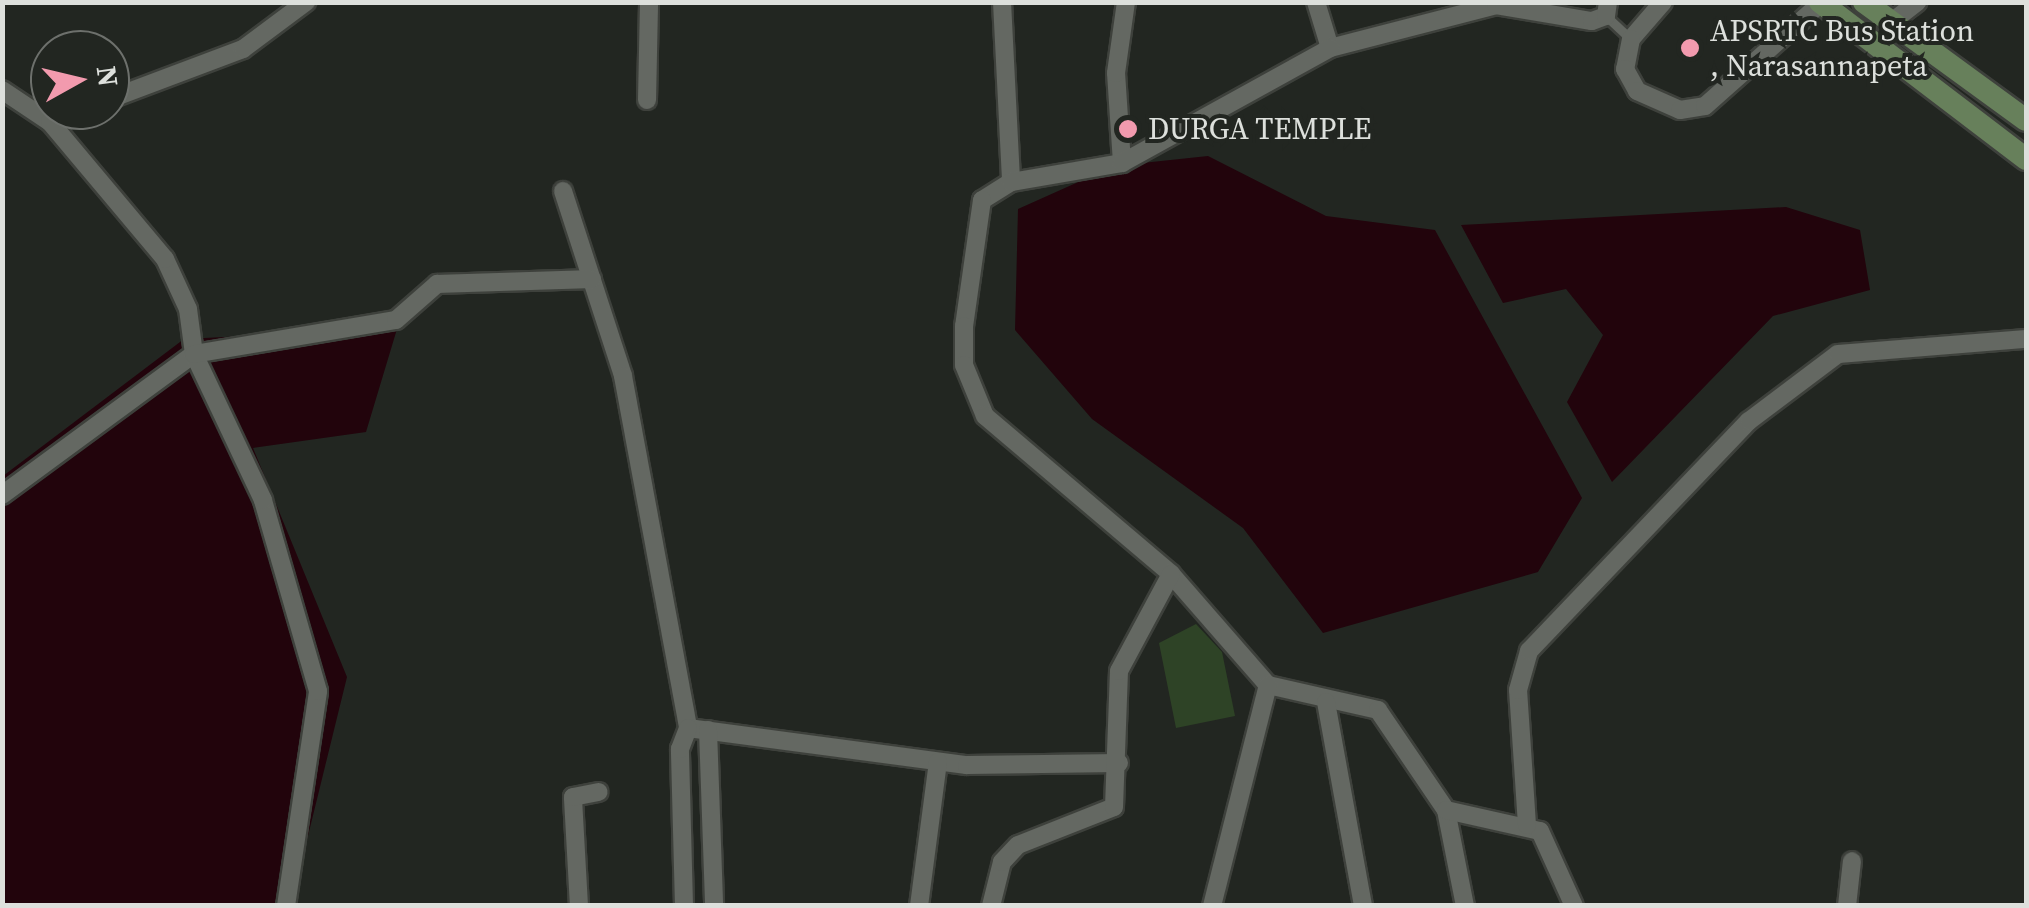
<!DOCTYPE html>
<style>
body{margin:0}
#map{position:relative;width:2029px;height:908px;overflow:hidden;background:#222621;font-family:"Source Serif 4",serif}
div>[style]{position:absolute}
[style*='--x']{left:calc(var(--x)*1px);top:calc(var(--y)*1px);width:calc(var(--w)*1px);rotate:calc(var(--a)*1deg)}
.water>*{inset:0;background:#22040c}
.building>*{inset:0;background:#2e4326}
.roads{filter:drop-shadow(2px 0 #3e413c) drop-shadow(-2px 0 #3e413c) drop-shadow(0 2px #3e413c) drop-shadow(0 -2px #3e413c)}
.service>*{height:9px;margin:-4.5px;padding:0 4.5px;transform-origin:4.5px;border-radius:4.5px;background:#646862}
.minor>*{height:18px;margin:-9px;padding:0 9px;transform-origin:9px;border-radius:9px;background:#646862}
.secondary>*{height:22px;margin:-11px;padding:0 11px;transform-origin:11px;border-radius:11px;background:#67805b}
.dots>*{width:28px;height:28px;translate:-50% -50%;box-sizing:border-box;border:5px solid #222621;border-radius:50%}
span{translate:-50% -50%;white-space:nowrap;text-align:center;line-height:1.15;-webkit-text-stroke:8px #222621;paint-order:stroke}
.poi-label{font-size:30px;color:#dde0dc}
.left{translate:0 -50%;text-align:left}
.frame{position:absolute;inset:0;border:5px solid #dde0dc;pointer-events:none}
.north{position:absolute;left:30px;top:30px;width:100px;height:100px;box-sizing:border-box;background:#222621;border:2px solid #6d706c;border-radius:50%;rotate:82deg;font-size:28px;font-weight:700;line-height:40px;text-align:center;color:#dde0dc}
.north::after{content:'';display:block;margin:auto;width:35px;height:45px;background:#f29aae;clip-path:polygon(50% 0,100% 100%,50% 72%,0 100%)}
</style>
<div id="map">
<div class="water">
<div style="clip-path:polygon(1208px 156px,1326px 216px,1435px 230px,1582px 498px,1538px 572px,1323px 633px,1243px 528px,1092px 419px,1015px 330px,1018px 209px,1114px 166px)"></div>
<div style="clip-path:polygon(1786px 207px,1860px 230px,1870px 290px,1773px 316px,1612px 482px,1567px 402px,1603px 335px,1566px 289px,1503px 303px,1461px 225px)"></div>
<div style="clip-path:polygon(397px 329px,366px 432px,253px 448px,347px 677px,291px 905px,3px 906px,3px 476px,184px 339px)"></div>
</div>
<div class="building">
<div style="clip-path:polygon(1196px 624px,1222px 652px,1235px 716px,1176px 728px,1159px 643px)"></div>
</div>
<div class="roads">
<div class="service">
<div style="--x:1606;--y:16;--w:34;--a:43"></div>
</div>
<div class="minor">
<div style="--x:1002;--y:2;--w:180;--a:87.1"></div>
<div style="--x:1011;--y:182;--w:34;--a:148"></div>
<div style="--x:982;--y:200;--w:127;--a:98.1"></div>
<div style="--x:964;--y:326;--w:39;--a:90"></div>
<div style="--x:964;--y:365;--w:55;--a:67.6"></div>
<div style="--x:985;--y:416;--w:244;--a:40.3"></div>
<div style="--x:1171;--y:574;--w:147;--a:48.9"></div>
<div style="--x:1268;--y:685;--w:113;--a:12.8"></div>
<div style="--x:1378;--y:710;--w:121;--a:55.8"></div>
<div style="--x:1446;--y:810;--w:98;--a:78.8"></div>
<div style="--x:1316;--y:2;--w:48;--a:73.1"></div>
<div style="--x:1330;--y:48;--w:171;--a:-14.5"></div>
<div style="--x:1496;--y:5;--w:97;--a:9.5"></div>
<div style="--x:1592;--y:21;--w:15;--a:-20"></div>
<div style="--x:1606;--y:16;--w:14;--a:-82"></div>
<div style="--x:1663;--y:2;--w:49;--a:130.9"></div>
<div style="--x:1631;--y:39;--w:31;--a:101"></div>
<div style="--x:1625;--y:69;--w:25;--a:61"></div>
<div style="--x:1637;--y:91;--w:47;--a:23.8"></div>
<div style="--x:1680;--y:110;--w:25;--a:-9"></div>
<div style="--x:1705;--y:106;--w:157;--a:-41.6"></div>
<div style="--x:1893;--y:21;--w:31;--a:-38"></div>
<div style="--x:2;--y:90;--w:58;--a:33.7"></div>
<div style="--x:50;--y:122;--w:33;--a:-21"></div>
<div style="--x:110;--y:99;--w:142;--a:-20.6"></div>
<div style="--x:243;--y:49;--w:79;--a:-36.7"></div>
<div style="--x:647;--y:100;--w:98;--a:-88.8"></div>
<div style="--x:1122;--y:163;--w:90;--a:-93.8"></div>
<div style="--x:1116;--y:73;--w:72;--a:-82"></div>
<div style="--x:1011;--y:182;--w:113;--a:-9.7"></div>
<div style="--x:1122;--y:163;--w:238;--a:-28.9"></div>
<div style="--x:563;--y:191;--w:194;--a:72"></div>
<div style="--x:623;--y:376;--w:358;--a:79.5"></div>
<div style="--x:688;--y:728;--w:281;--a:7.6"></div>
<div style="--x:967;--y:765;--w:152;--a:-0.8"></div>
<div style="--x:2;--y:495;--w:238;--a:-36.3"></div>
<div style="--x:194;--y:354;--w:45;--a:-97.6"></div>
<div style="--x:188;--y:309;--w:55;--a:-114.7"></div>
<div style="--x:165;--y:259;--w:179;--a:-130"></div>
<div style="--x:1326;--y:702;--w:207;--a:79.7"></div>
<div style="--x:708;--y:730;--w:176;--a:88"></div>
<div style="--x:1446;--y:810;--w:96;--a:12.6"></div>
<div style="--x:1540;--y:831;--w:82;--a:65.6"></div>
<div style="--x:1527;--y:825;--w:135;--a:-93.8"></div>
<div style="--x:1518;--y:690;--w:41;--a:-74.2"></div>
<div style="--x:1529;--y:651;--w:318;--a:-46.3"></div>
<div style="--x:1749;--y:421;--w:111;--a:-37"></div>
<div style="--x:1838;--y:354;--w:189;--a:-4.6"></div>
<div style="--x:286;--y:906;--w:217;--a:-81.5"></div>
<div style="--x:318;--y:691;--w:199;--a:-106.1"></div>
<div style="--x:263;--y:500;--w:161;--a:-115.3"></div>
<div style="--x:194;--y:354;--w:205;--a:-9.6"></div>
<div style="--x:396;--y:320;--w:55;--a:-41.3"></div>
<div style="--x:437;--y:284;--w:155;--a:-1.8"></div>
<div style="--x:579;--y:906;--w:109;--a:-93.2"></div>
<div style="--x:573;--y:797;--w:26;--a:-11"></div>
<div style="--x:684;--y:906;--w:157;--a:-91.5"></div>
<div style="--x:680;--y:749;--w:22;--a:-69"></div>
<div style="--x:919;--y:906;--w:145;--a:-82.5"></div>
<div style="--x:991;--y:906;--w:45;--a:-76"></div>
<div style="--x:1002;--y:862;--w:23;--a:-47"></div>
<div style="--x:1018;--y:845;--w:103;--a:-21.6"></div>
<div style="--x:1114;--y:807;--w:136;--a:-87.9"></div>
<div style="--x:1119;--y:671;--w:110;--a:-61.8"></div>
<div style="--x:1212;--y:906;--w:228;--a:-75.8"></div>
<div style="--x:1847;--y:906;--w:45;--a:-83.7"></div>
</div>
<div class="secondary">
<div style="--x:1820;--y:2;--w:259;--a:37.3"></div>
<div style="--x:1864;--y:2;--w:200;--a:36.1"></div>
</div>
</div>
<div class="dots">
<div style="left:1690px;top:48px;background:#f29aae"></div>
<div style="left:1128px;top:129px;background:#f29aae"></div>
</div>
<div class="poi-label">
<span class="left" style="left:1710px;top:48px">APSRTC Bus Station<br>, Narasannapeta</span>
<span class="left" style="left:1148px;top:129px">DURGA TEMPLE</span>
</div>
<div class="frame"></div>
<div class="north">N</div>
</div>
